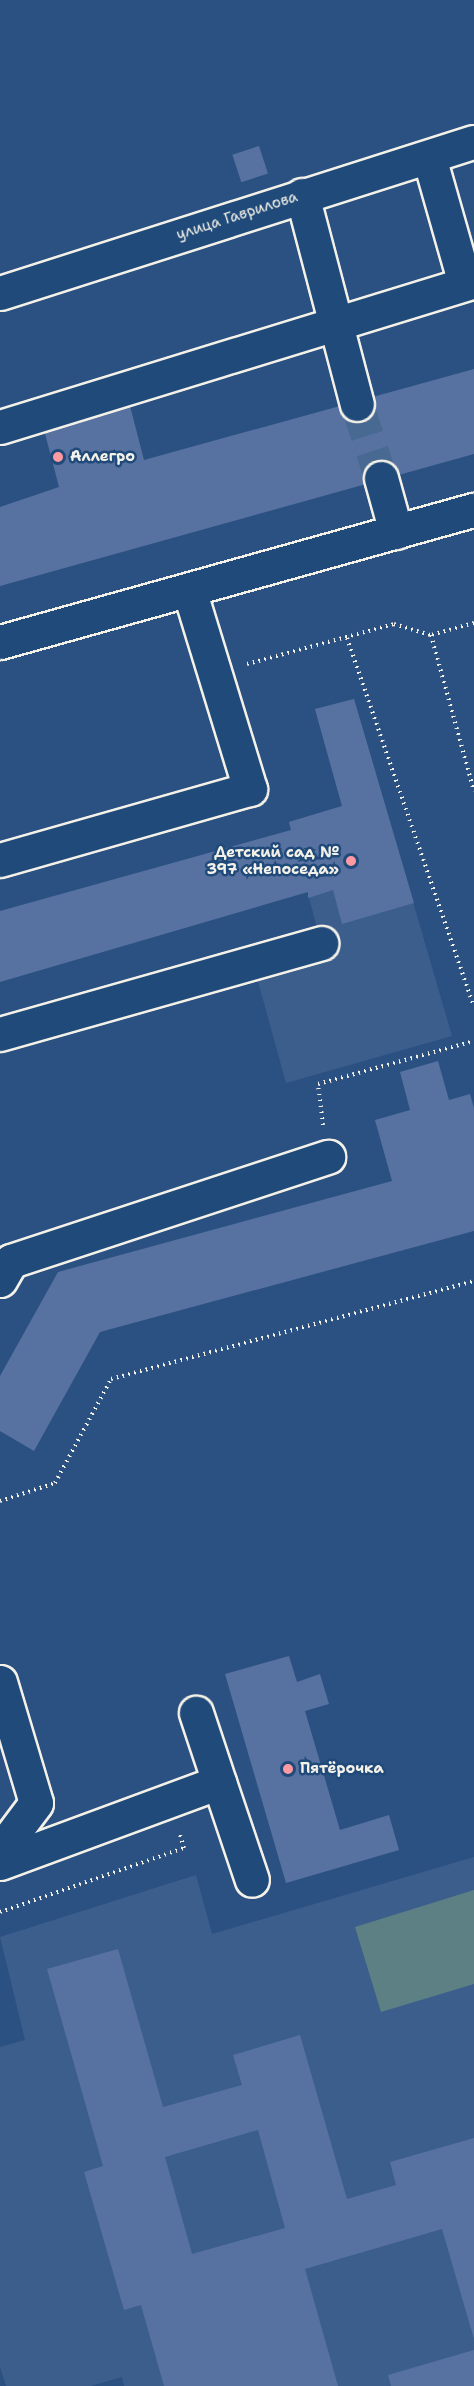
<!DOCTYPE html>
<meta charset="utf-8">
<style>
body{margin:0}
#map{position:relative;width:474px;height:2386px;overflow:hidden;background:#2a5182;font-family:"Shantell Sans",sans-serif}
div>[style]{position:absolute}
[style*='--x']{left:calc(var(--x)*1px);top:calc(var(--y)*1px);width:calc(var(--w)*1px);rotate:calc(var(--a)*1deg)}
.built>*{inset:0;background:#3c5e8d}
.green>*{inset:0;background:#5d8084}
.building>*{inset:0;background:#5772a1;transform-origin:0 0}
.minor-tunnel>*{height:33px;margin-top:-16.5px;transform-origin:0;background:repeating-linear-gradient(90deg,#486991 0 33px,transparent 0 49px)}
.path>*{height:4px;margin-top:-2px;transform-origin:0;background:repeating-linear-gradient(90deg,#f4f1e8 0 1.5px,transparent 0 6px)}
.roads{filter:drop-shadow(2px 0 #f4f1e8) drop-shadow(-2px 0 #f4f1e8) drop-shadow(0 2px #f4f1e8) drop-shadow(0 -2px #f4f1e8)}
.minor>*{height:33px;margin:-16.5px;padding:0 16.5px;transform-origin:16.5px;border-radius:16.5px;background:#1f4a7a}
.dots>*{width:16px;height:16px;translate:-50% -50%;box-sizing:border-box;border:3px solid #1f4a7a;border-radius:50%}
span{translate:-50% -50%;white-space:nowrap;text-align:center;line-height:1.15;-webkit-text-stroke:5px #1f4a7a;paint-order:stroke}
.street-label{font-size:15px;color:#f4f1e8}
.poi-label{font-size:15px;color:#f4f1e8;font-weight:700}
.left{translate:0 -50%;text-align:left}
.right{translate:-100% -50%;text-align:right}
</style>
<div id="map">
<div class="built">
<div style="clip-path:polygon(354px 699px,452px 1036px,286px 1083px,257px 978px,325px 958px,289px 822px,342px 806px,315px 709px)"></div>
<div style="clip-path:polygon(474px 1857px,474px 2386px,124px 2386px,122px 2377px,91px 2386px,6px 2386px,0 2367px,0 2047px,25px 2040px,0 1937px,196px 1875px,212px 1934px)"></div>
</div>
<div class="green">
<div style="clip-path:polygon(474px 1890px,474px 1984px,381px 2012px,355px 1927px)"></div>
</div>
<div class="building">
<div style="left:259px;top:146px;width:29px;height:28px;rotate:72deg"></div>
<div style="clip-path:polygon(474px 369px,474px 454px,0 586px,0 507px,59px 487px,44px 430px,130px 406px,144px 460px)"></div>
<div style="clip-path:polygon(354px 699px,414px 903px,342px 924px,333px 890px,308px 898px,308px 892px,0 982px,0 911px,291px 830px,289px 822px,342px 806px,315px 709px)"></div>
<div style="clip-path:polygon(438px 1061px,449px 1100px,470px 1094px,474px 1108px,474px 1231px,100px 1332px,34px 1451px,0 1431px,0 1376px,58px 1272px,392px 1181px,375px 1120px,410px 1110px,400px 1072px)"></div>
<div style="clip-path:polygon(289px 1656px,297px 1682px,320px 1674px,329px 1704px,305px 1711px,340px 1830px,389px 1815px,399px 1850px,286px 1883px,225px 1674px)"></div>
<div style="clip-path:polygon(evenodd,118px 1949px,163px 2107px,242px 2085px,233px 2055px,300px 2035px,347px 2199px,396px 2185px,390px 2162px,474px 2138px,474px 2339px,442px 2229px,305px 2269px,338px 2386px,164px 2386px,141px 2305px,124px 2310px,84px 2172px,103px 2166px,47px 1969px,118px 1949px,258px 2130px,285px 2228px,192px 2254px,165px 2157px,258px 2130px)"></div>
<div style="clip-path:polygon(474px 2350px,474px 2386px,391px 2386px,388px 2375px)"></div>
</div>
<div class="minor-tunnel">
<div style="--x:357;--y:404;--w:78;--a:72"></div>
</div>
<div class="path">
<div style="--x:474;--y:623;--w:45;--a:164.4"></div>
<div style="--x:431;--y:635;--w:162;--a:74.6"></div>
<div style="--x:347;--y:638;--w:389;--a:71"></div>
<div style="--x:247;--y:664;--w:152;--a:-15.2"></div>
<div style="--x:394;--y:624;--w:39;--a:17"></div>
<div style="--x:323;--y:1125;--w:41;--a:-97"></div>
<div style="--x:318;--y:1084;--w:162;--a:-15.4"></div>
<div style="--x:0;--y:1501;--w:58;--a:-18.1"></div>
<div style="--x:55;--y:1483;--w:118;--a:-61.7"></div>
<div style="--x:111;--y:1379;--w:376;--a:-15.1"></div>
<div style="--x:0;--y:1912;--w:195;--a:-19.2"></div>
<div style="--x:184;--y:1848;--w:17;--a:-107"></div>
</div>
<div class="roads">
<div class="minor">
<div style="--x:429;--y:157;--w:131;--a:74.1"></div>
<div style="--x:302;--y:195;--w:216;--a:75.3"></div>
<div style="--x:0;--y:293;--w:497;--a:-17.7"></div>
<div style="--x:0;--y:427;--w:496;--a:-17.1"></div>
<div style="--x:381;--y:478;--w:56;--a:74.5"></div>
<div style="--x:0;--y:642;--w:492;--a:-15.6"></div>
<div style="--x:0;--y:860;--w:260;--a:-15.9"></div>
<div style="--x:250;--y:789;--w:208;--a:-107"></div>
<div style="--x:0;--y:1034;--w:334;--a:-15.8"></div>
<div style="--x:0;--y:1280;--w:22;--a:-60"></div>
<div style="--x:11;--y:1261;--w:334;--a:-18.2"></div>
<div style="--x:0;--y:1682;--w:126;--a:73.4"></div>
<div style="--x:36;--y:1803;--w:60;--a:126.9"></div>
<div style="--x:219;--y:1782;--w:103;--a:71.4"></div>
<div style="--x:0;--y:1863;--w:233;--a:-20.3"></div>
<div style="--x:219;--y:1782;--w:73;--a:-108.4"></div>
</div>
</div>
<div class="dots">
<div style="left:58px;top:457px;background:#ff9aa2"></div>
<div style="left:351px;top:861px;background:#ff9aa2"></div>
<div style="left:288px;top:1769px;background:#ff9aa2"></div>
</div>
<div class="street-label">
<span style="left:237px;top:216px;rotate:-18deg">улица Гаврилова</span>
</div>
<div class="poi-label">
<span class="left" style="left:70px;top:457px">Аллегро</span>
<span class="right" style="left:339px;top:861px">Детский сад №<br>397 «Непоседа»</span>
<span class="left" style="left:300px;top:1769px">Пятёрочка</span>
</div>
</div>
